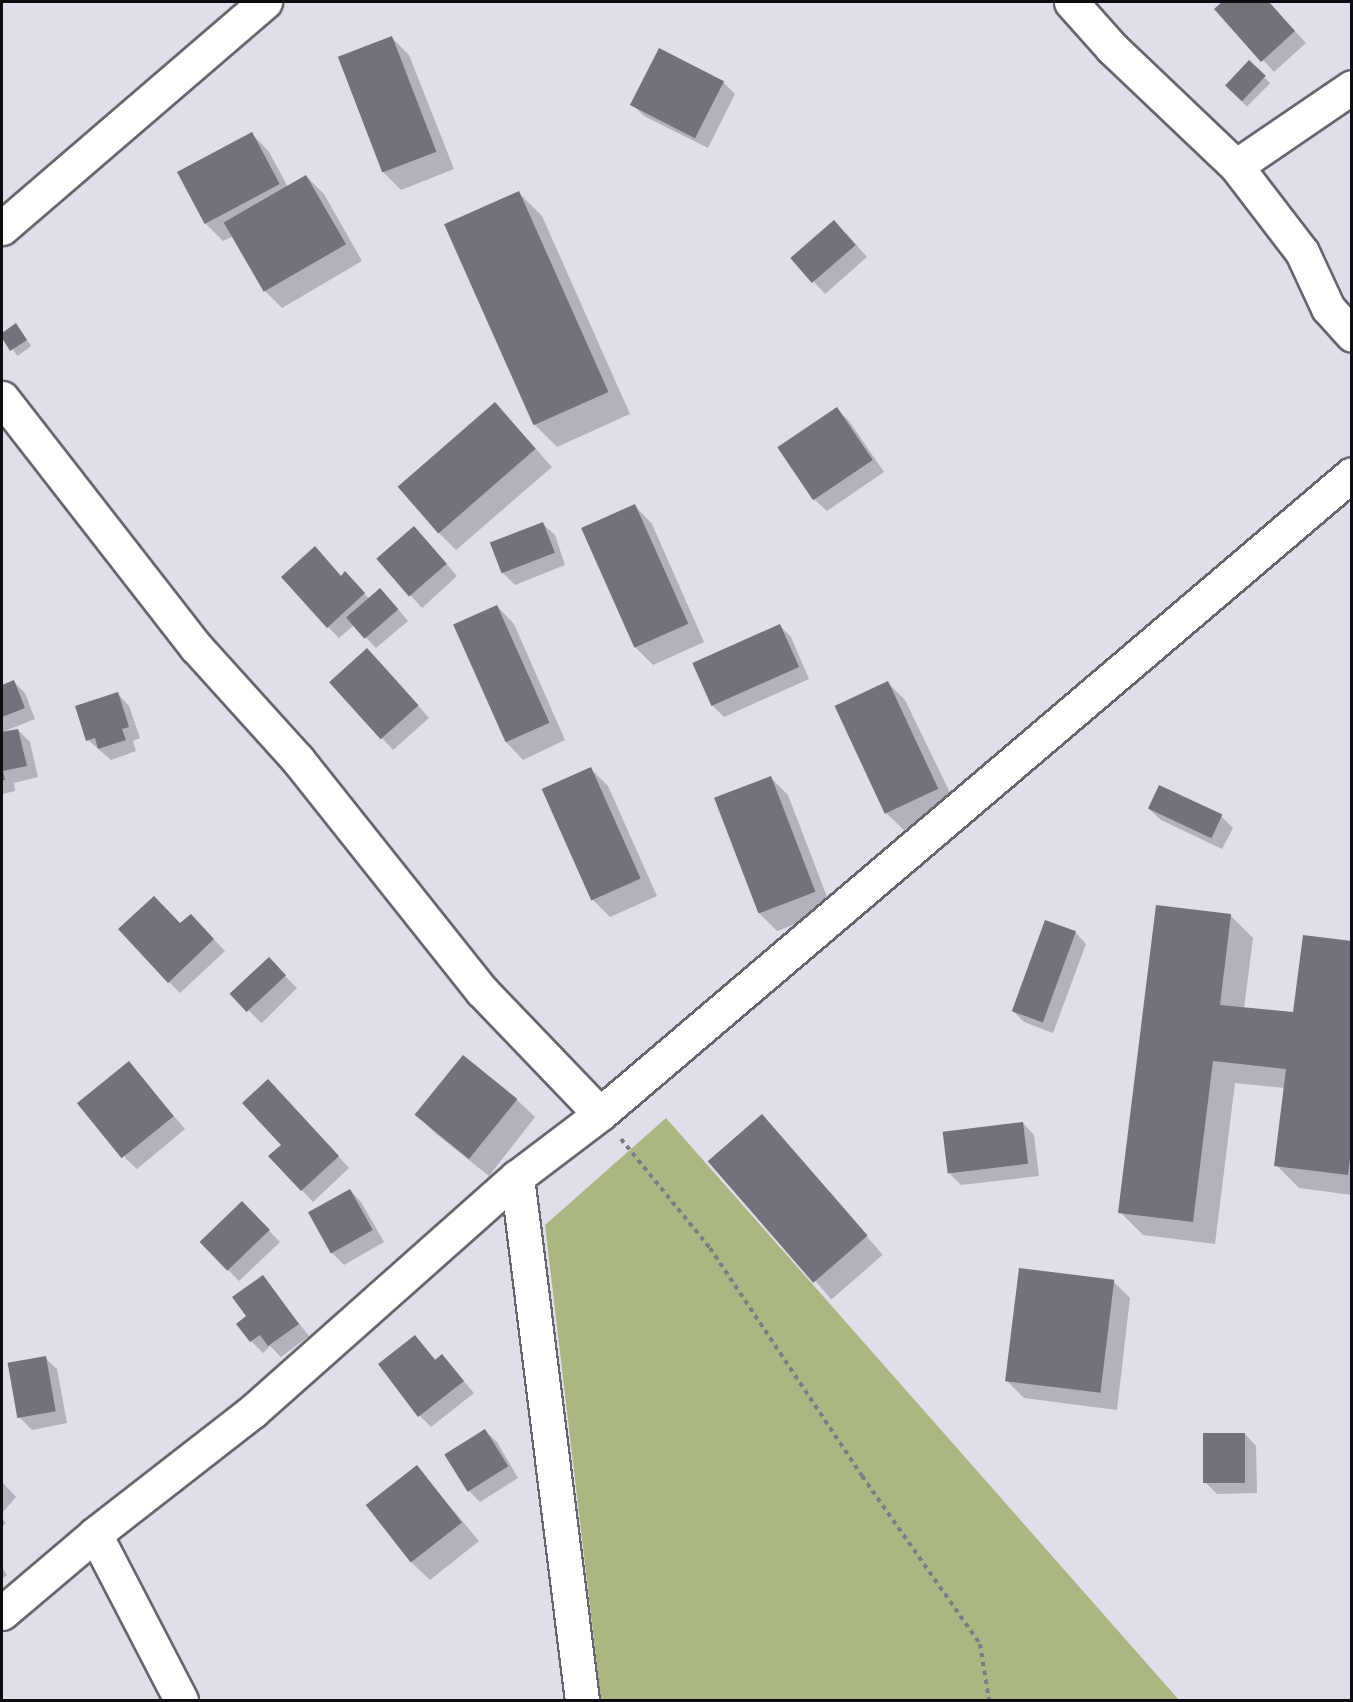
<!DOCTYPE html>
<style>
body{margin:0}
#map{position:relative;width:1353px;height:1702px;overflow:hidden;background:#e0dfe9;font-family:"Zilla Slab",serif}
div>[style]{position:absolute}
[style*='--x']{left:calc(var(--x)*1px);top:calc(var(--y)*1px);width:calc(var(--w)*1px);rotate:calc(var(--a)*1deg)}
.green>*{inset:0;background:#abb782}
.shadow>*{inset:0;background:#0003;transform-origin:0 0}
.building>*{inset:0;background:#73727b;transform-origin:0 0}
.path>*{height:4px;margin-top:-2px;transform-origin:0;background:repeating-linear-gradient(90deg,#7d7c84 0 4.5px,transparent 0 9px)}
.roads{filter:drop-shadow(2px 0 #67666f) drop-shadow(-2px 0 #67666f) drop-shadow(0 2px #67666f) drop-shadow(0 -2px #67666f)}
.minor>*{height:33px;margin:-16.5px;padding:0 16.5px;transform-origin:16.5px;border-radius:16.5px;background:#fff}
span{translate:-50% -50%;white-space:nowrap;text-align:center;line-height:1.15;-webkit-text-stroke:5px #e0dfe9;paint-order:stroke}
.frame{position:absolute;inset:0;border:3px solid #0d0c10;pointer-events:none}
</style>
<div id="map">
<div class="green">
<div style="clip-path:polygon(666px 1118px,1179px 1700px,601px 1700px,545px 1225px)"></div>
</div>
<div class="shadow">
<div style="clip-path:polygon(1224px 2px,1268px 2px,1306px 43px,1274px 72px,1216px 9px)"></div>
<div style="clip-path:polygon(392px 38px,409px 55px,454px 169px,401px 190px,384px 173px)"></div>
<div style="left:1249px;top:62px;width:30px;height:33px;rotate:45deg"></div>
<div style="clip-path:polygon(723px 82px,735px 94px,708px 148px,644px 116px,633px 105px)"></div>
<div style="clip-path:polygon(252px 134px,269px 152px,288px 187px,306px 176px,324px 194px,362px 261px,282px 308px,265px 291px,234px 236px,223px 241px,206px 224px)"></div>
<div style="clip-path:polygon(519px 193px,542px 216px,630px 414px,557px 447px,534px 424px)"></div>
<div style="clip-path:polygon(846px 233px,867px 257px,825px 294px,814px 282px)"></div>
<div style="left:16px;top:325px;width:26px;height:17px;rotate:54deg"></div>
<div style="clip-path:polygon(495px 404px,552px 467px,456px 550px,439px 533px)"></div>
<div style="clip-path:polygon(837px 409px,849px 421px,884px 472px,827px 511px,815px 500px)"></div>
<div style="clip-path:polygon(635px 506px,652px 524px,704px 642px,653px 665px,635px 647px)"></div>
<div style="clip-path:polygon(543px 524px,555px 535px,565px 565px,515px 585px,503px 573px)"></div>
<div style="clip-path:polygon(426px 540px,457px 576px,422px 608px,379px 560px)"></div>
<div style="clip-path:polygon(341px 577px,357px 585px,369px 599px,391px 601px,408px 621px,376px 648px,354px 625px,339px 638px,328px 627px)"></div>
<div style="clip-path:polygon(497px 606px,514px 624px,565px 740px,523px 760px,506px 742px)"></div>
<div style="clip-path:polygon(779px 625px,791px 637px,809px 679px,724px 717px,712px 705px)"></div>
<div style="clip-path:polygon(379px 661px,429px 718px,393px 750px,331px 682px)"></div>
<div style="clip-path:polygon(14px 682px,25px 693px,35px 719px,5px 731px,18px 730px,30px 742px,38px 777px,14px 783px,15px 791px,2px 794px,2px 687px)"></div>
<div style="clip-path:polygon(888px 683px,905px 700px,956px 805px,904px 830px,886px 813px)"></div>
<div style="clip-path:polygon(118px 694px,129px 706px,140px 738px,133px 741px,136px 751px,111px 760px,88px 740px)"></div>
<div style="clip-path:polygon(591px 769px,608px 786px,657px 896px,610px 917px,593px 900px)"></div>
<div style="clip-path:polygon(771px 778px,788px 795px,832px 910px,777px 931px,760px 914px)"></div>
<div style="clip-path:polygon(1149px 809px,1221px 816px,1233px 828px,1222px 849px,1161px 820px)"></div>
<div style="clip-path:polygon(1230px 915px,1253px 938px,1244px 1009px,1294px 1014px,1352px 943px,1352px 1195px,1299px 1188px,1276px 1165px,1285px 1088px,1235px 1083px,1215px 1244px,1143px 1235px,1120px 1212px)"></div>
<div style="clip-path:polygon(180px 925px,202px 927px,225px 951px,180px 993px,169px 982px)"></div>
<div style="clip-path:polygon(1075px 932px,1086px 944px,1053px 1033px,1024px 1022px,1013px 1011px)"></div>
<div style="left:268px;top:959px;width:41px;height:50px;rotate:45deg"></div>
<div style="clip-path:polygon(129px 1063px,185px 1129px,137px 1169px,125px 1158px)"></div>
<div style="clip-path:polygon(280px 1093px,349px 1168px,313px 1202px,302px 1190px,283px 1145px)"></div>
<div style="clip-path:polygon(517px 1100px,535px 1117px,489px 1176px,435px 1133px,417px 1115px)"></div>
<div style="left:762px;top:1116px;width:184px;height:68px;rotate:49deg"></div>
<div style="clip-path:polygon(1023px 1123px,1034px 1135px,1039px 1176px,961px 1185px,950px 1174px)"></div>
<div style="clip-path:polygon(350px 1190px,361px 1202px,384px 1242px,344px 1265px,333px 1254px,310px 1214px)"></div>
<div style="clip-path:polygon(254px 1215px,280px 1242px,239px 1281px,201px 1242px)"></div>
<div style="clip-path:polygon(262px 1277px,309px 1336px,281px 1357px,270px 1346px,263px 1353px,251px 1341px)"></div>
<div style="clip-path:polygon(1113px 1281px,1130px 1298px,1117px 1410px,1024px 1398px,1007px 1381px)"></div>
<div style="clip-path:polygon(415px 1337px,436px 1360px,442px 1356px,474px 1393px,431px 1427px,420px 1416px)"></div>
<div style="clip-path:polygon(45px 1358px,57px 1369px,67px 1423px,32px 1430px,20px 1418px)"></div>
<div style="clip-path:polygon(485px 1431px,497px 1442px,518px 1478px,480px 1502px,468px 1490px,446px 1455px)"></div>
<div style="clip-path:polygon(1245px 1434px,1256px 1446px,1257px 1493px,1217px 1494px,1205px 1482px)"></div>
<div style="clip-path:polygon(417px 1467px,479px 1541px,430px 1580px,412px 1563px)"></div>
<div style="clip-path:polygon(2px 1482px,16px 1497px,2px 1513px)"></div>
<div style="clip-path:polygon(2px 1518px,6px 1523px,2px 1527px)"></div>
<div style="clip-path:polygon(2px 1567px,7px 1575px,2px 1579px)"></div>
</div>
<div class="building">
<div style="clip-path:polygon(1222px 2px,1269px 2px,1295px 31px,1261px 62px,1214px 9px)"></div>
<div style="left:392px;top:36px;width:124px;height:58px;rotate:69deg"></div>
<div style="left:659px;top:48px;width:73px;height:64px;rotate:27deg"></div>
<div style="left:1249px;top:60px;width:23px;height:35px;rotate:43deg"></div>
<div style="left:252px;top:132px;width:59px;height:85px;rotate:62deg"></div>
<div style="left:306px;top:175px;width:80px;height:95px;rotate:60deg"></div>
<div style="left:519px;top:191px;width:220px;height:82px;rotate:66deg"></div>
<div style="left:834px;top:220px;width:33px;height:58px;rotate:49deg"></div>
<div style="clip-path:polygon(16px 323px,27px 340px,10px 351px,2px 338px,2px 333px)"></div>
<div style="left:495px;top:402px;width:62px;height:129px;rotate:49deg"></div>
<div style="left:837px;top:407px;width:64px;height:72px;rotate:56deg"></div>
<div style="left:635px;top:504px;width:131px;height:59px;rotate:66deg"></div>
<div style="left:543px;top:522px;width:33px;height:57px;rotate:69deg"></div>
<div style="left:414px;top:526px;width:50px;height:50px;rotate:49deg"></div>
<div style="clip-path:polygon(315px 546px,341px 576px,345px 571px,365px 593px,327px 628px,281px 577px)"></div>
<div style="left:380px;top:588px;width:28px;height:45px;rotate:49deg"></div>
<div style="left:497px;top:605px;width:129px;height:48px;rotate:66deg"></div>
<div style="left:780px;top:624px;width:47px;height:96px;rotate:66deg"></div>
<div style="left:367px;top:648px;width:77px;height:51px;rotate:48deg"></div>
<div style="clip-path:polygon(14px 680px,25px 708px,2px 717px,2px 685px)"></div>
<div style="left:888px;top:681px;width:119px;height:59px;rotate:65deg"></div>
<div style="clip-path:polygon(118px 692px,129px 727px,122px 729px,126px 740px,98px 749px,95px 738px,86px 741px,75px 706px)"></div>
<div style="clip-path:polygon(18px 729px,27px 766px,3px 771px,5px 780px,2px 780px,2px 732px)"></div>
<div style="left:591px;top:767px;width:122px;height:54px;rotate:66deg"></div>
<div style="left:771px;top:776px;width:124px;height:61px;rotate:69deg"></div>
<div style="left:1159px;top:785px;width:70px;height:26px;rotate:25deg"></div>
<div style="clip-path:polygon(154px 896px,180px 923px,191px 914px,214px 939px,168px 983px,118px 929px)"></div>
<div style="clip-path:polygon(1156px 905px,1231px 914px,1220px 1005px,1293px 1012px,1303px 935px,1352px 941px,1352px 1143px,1348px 1175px,1274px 1166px,1286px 1069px,1213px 1061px,1193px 1222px,1118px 1213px)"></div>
<div style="left:1045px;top:920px;width:33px;height:97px;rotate:20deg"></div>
<div style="left:269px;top:957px;width:25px;height:54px;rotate:47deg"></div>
<div style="left:463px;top:1055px;width:70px;height:77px;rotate:39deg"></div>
<div style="left:129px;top:1061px;width:71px;height:67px;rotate:51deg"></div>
<div style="clip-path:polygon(268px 1079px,339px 1156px,301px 1191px,268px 1156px,281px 1145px,242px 1103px)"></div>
<div style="left:762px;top:1114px;width:161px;height:72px;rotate:49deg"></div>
<div style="left:1023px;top:1122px;width:42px;height:81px;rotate:83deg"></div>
<div style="left:350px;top:1189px;width:47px;height:48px;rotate:61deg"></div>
<div style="left:242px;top:1201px;width:40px;height:59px;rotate:46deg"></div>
<div style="left:1019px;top:1268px;width:96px;height:114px;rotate:7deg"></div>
<div style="clip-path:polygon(263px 1275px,299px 1324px,268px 1346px,260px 1335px,250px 1342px,236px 1324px,246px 1316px,232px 1297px)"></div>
<div style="clip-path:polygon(415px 1335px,435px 1360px,442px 1354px,464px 1381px,418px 1417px,378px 1364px)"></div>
<div style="left:46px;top:1356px;width:56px;height:39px;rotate:80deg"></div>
<div style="left:485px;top:1429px;width:44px;height:48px;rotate:58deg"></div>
<div style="left:1203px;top:1433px;width:42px;height:50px"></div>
<div style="left:417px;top:1465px;width:73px;height:65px;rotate:52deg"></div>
</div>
<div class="path">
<div style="--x:621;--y:1139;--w:141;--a:50.8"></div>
<div style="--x:710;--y:1248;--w:274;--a:56.3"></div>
<div style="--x:862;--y:1476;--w:205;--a:54.9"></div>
<div style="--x:980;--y:1644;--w:57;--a:80.9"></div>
</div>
<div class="roads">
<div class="minor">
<div style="--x:1071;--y:2;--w:62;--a:48.3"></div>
<div style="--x:1112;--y:48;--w:171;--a:43.6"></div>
<div style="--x:1236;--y:166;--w:140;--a:-34.3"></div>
<div style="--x:1236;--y:166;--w:108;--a:52.5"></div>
<div style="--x:1302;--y:252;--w:62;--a:65.1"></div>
<div style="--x:1328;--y:308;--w:36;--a:48"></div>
<div style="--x:2;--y:228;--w:347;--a:-40.7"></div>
<div style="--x:2;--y:398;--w:316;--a:52.1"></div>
<div style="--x:196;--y:647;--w:152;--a:47.9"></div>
<div style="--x:298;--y:760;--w:295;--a:51.5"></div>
<div style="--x:482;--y:991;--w:170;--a:46.2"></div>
<div style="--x:517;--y:1177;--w:527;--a:82.92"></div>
<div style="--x:95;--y:1534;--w:187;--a:62.6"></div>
<div style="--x:2;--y:1613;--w:122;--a:-40.3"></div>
<div style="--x:95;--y:1534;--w:200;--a:-37.9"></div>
<div style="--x:253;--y:1411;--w:353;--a:-41.6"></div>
<div style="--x:517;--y:1177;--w:104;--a:-37.2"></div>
<div style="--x:600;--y:1114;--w:987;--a:-40.4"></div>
</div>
</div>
<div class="frame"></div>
</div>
